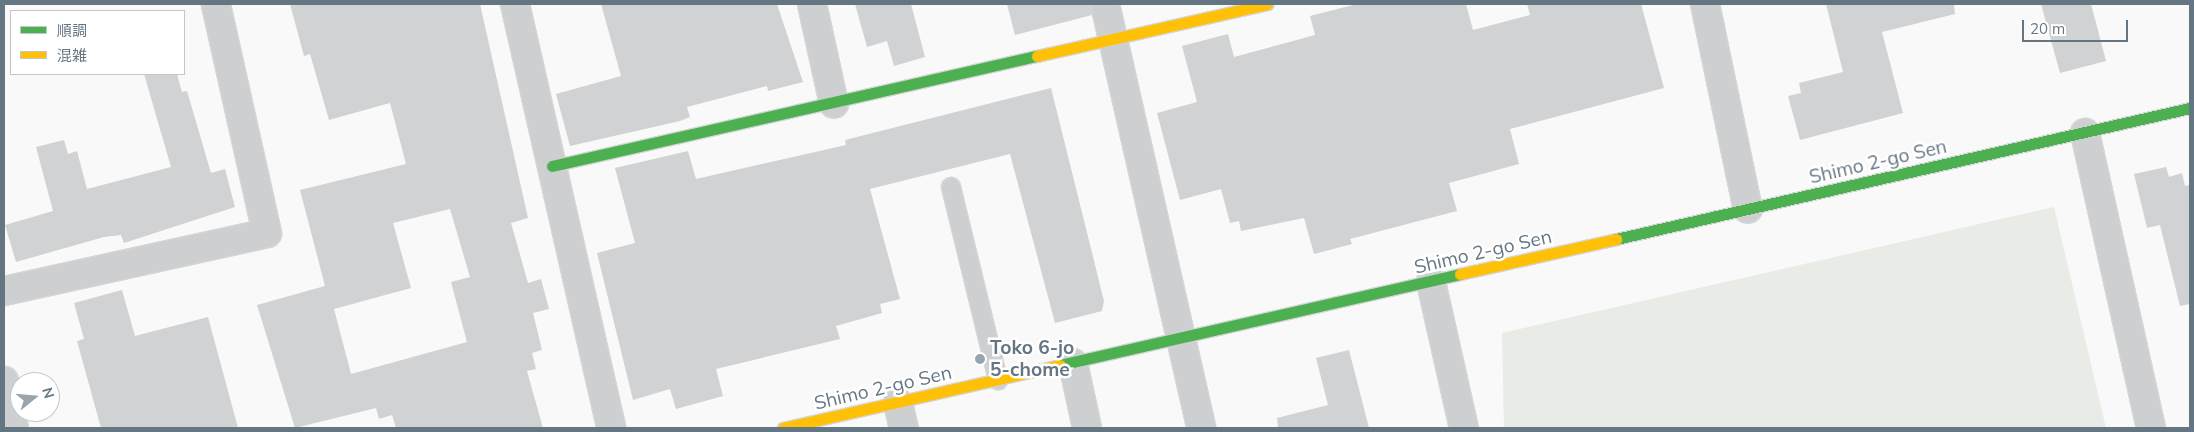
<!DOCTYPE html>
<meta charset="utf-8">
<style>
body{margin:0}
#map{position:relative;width:2194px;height:432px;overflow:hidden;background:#f9f9f9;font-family:Mulish,"Noto Sans JP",sans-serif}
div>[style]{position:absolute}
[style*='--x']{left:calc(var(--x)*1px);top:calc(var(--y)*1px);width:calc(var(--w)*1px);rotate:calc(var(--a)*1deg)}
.green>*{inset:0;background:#e8ebe6}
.building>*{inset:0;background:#d0d2d3}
.roads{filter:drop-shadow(1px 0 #d5d6d7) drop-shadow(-1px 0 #d5d6d7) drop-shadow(0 1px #d5d6d7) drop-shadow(0 -1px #d5d6d7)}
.lane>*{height:18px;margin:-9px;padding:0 9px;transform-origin:9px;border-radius:9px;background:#cecfd0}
.street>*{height:28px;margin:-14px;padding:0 14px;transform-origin:14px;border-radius:14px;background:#cecfd0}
.fast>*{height:11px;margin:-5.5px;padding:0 5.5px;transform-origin:5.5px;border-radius:5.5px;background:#4caf50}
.slow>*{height:11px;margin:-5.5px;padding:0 5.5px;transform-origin:5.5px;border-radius:5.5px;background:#ffc107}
.dots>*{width:14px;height:14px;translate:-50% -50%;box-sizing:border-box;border:2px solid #fff;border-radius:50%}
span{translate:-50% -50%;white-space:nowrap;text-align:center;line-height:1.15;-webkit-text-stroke:5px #fff;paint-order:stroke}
.street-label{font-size:19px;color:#657683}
.poi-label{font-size:19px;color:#657683;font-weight:700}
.left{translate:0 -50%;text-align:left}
.frame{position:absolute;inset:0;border:5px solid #657683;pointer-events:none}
.legend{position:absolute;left:10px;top:10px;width:175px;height:65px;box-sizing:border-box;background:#fff;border:1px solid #c1c8cd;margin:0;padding:6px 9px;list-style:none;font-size:15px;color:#657683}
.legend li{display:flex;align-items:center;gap:10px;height:25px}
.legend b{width:25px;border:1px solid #c1c8cd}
.north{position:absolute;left:10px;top:372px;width:50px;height:50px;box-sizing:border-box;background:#fff;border:1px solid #c1c8cd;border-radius:50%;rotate:73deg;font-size:14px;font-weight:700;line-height:20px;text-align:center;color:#657683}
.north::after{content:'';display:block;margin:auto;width:18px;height:22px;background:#99a4ac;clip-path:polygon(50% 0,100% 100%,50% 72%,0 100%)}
.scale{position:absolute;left:2022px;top:20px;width:106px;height:22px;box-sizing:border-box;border:2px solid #657683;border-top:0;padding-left:6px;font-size:15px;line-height:18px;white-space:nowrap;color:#657683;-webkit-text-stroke:4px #fff;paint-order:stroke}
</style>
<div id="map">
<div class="green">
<div style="clip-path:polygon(2054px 207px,2106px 428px,1504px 428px,1502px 333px)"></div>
</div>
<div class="building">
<div style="clip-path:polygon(evenodd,290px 4px,480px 4px,528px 218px,511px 223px,528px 283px,541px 279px,549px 309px,533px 313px,542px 350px,532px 353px,536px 369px,527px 371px,543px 428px,396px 428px,392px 415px,379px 419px,376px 408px,295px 428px,257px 305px,325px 286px,300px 190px,406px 164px,390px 103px,329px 120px,310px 54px,304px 56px,290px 4px,450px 209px,470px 277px,451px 282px,467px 342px,351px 374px,334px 309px,411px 288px,393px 223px,450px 209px)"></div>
<div style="clip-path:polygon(601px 4px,777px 4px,803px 82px,768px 91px,767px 86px,687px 107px,690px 117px,680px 121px,570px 146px,556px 94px,621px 76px)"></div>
<div style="clip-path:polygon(855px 4px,911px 4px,925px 57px,894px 66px,887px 41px,867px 47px)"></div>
<div style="clip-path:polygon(1007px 4px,1090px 4px,1092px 15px,1015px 35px)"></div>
<div style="clip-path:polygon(1357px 4px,1466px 4px,1473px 30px,1530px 15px,1527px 4px,1641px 4px,1664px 88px,1510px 129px,1519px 164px,1449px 183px,1457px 211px,1350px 239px,1352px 244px,1314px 254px,1304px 218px,1241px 231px,1239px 221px,1230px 223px,1221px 189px,1180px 200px,1157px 113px,1197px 102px,1182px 46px,1228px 34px,1234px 57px,1315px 35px,1310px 16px)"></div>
<div style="clip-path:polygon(1826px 4px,1954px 4px,1955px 14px,1882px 32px,1903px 113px,1800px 140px,1788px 96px,1801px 93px,1799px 83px,1843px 72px)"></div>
<div style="clip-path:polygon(2041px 4px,2091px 4px,2106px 61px,2060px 73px)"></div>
<div style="clip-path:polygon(144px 74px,177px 74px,182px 92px,187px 91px,211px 173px,225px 169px,235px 207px,124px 243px,121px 235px,104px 237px,16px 262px,5px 225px,53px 211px,36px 147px,64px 140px,68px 154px,77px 151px,87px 189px,171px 167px)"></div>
<div style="clip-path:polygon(1051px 88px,1104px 301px,1102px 311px,1055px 323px,1010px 154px,870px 189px,900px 299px,880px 304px,882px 313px,836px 326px,840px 339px,716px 369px,723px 396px,676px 409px,670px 389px,633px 400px,597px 253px,635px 243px,615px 168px,688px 151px,696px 179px,846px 145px,845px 140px)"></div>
<div style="clip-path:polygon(2166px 167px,2169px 177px,2182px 173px,2185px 186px,2190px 185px,2190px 304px,2180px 306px,2160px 225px,2147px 228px,2134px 174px)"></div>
<div style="clip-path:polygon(122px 290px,135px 336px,208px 317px,238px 428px,101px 428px,77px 341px,84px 339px,74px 303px)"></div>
<div style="clip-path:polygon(1349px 350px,1369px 428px,1278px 428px,1277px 418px,1328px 405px,1316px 358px)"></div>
</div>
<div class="roads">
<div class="lane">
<div style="--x:951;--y:187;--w:199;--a:76.3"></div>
</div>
<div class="street">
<div style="--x:515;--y:4;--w:435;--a:77.2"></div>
<div style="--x:812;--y:4;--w:102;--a:77.6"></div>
<div style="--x:1105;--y:4;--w:435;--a:77.2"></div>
<div style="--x:1705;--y:4;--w:209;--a:78.2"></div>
<div style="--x:2085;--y:133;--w:302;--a:77.4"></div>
<div style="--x:1431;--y:282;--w:150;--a:77.3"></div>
<div style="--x:4;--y:291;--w:269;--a:-12.4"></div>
<div style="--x:267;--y:233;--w:235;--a:-102.6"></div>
<div style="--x:1073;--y:363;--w:66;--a:77.8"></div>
<div style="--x:4;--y:381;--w:48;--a:78"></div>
<div style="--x:898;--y:403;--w:26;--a:77"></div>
</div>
<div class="fast">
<div style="--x:552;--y:166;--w:497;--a:-12.8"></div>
<div style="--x:1616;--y:239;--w:589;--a:-12.86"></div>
<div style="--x:1060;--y:365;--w:410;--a:-12.8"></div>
</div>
<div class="slow">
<div style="--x:1037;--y:56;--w:236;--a:-12.7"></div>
<div style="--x:1460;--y:274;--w:160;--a:-12.6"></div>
<div style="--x:783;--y:428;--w:284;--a:-12.8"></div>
</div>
</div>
<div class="dots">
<div style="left:980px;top:359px;background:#99a4ac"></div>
</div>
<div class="street-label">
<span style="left:1878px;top:162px;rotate:-13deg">Shimo 2-go Sen</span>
<span style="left:1483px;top:252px;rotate:-13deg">Shimo 2-go Sen</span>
<span style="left:883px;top:388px;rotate:-13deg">Shimo 2-go Sen</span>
</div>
<div class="poi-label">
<span class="left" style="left:990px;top:359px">Toko 6-jo<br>5-chome</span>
</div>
<div class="frame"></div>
<ul class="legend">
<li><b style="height:6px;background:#4caf50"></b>順調</li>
<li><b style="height:6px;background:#ffc107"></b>混雑</li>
</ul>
<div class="north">N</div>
<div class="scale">20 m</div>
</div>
